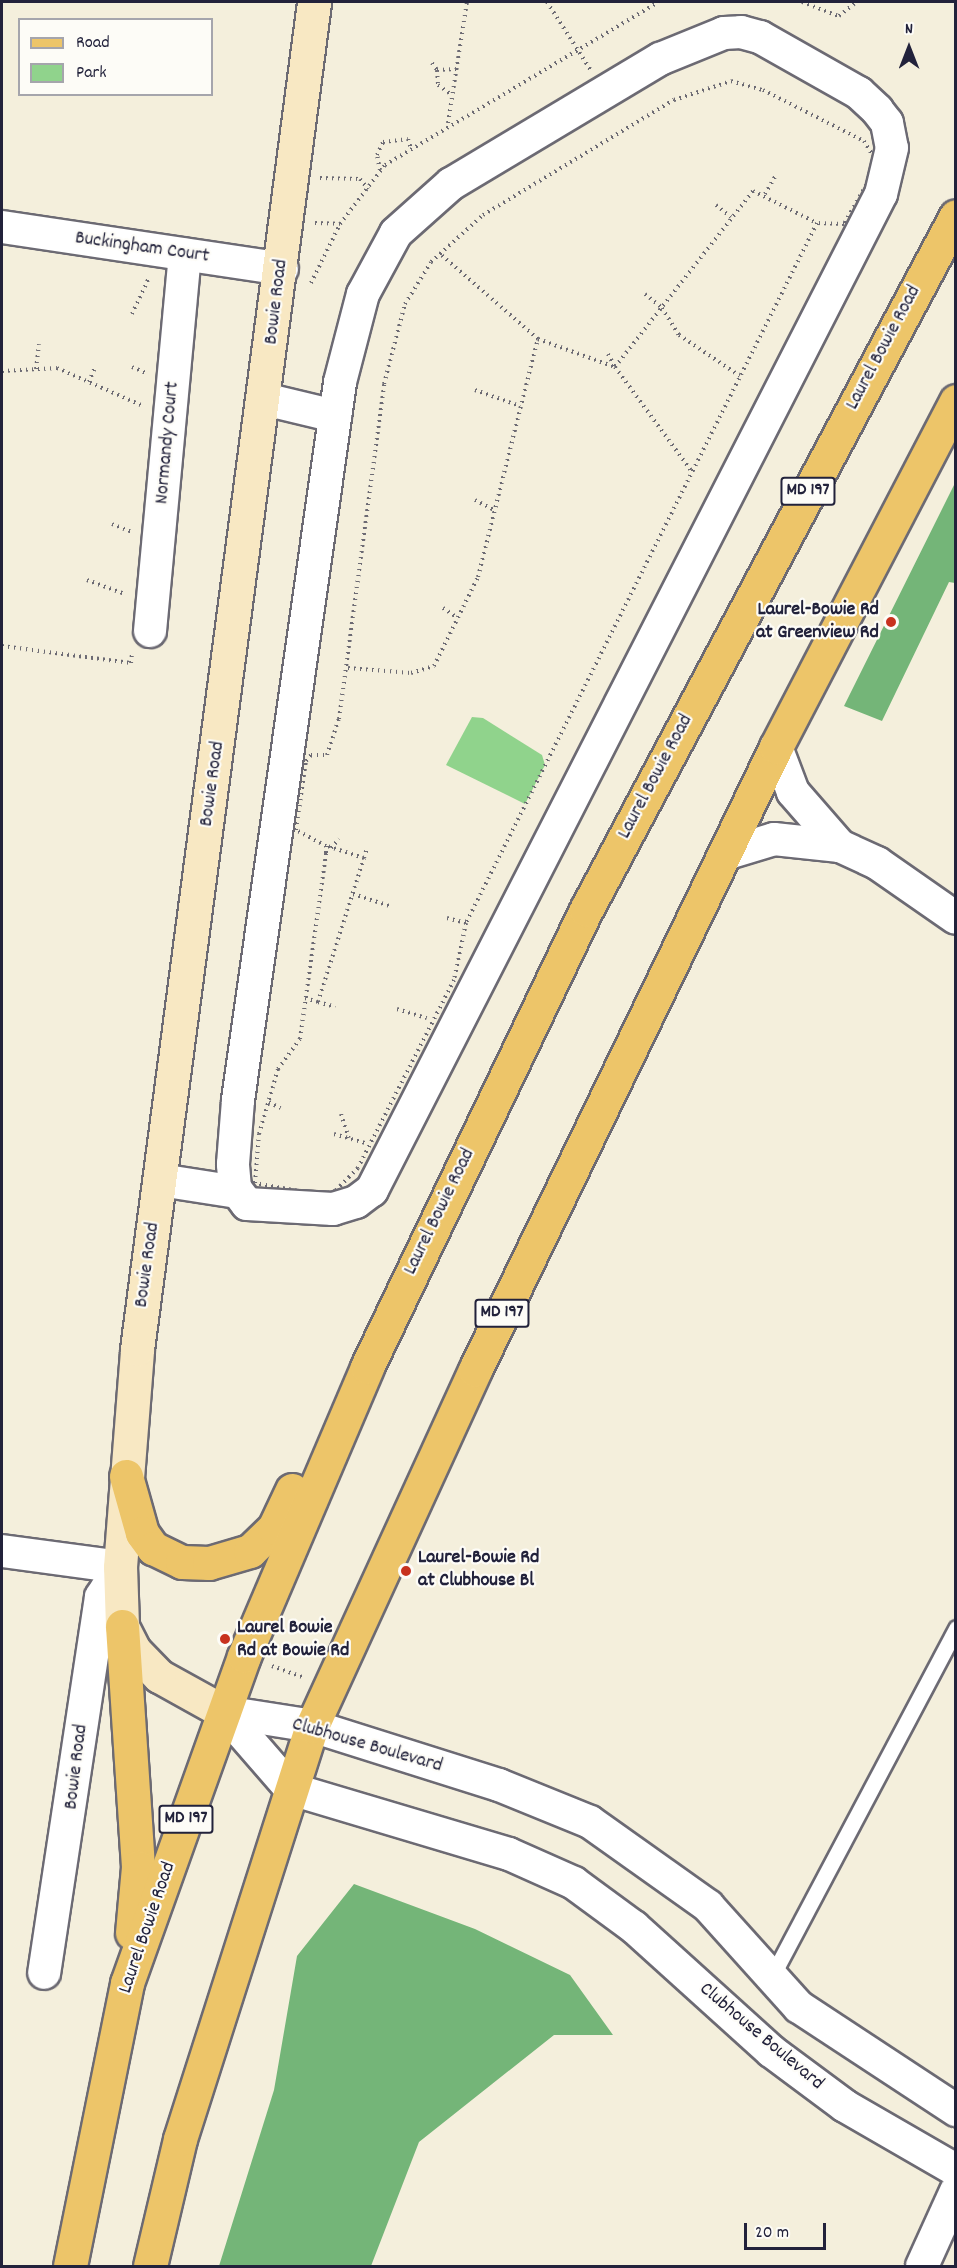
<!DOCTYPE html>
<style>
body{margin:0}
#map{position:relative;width:957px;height:2268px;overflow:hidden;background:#f4efdc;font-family:Dekko,sans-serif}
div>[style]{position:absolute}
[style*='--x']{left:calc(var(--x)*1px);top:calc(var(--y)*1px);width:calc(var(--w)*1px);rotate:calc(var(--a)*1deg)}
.green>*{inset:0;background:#90d38c}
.forest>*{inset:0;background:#74b578}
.path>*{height:4px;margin-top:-2px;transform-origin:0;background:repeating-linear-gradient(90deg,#6c6a73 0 1.5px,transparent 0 6px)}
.roads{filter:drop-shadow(2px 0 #6c6a73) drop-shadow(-2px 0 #6c6a73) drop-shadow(0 2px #6c6a73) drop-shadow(0 -2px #6c6a73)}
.lane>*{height:15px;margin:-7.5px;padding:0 7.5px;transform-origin:7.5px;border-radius:7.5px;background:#fff}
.street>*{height:32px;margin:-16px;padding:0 16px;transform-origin:16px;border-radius:16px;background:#fff}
.secondary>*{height:33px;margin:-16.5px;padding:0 16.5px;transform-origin:16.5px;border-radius:16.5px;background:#f8e8c3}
.primary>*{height:33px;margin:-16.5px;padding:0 16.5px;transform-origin:16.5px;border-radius:16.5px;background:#edc569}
.dots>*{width:16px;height:16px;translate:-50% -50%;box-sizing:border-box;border:3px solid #fdfcf7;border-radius:50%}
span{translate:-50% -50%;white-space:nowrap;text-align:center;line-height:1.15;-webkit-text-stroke:4.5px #fdfcf7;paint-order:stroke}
.shield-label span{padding:2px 4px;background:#fdfcf7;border:2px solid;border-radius:4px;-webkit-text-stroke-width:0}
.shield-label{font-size:18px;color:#22223b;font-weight:700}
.street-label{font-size:20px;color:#22223b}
.poi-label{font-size:20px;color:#22223b;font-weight:700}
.right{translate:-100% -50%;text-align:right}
.left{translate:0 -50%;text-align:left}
.frame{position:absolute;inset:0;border:3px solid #22223b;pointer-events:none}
.legend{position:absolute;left:18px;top:18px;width:195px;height:78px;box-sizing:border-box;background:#fdfcf7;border:2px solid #a5a5ac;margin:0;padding:8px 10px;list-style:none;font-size:18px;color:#22223b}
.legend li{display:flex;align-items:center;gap:12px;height:30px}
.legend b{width:30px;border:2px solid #a5a5ac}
.north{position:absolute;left:879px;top:18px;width:60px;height:60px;-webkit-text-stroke:4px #fdfcf7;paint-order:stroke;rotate:0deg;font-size:16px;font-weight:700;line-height:24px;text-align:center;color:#22223b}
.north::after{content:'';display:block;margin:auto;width:21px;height:27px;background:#22223b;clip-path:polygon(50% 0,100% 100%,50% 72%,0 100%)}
.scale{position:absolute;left:744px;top:2223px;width:82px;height:27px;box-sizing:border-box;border:3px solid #22223b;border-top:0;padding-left:8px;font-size:18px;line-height:21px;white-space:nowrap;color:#22223b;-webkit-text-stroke:4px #fdfcf7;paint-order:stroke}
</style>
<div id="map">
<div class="green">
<div style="clip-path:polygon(472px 717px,483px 718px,542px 755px,545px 765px,525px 804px,446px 765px)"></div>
</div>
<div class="forest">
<div style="clip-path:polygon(955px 483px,955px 583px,949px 582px,882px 721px,844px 706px)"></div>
<div style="clip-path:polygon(354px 1884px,475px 1929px,570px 1975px,613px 2035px,554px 2035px,419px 2142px,371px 2266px,219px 2266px,274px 2090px,297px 1956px)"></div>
</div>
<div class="path">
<div style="--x:547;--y:2;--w:80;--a:57.3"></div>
<div style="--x:802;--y:2;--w:40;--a:21"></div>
<div style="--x:839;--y:16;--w:22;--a:-39"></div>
<div style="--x:432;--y:63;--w:9;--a:54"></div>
<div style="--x:437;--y:70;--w:19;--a:-3"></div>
<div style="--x:437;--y:70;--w:15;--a:86"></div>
<div style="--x:438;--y:85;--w:17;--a:36"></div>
<div style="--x:731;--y:81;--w:33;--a:16"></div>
<div style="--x:763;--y:90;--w:113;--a:26.8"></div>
<div style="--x:864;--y:141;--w:27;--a:59"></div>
<div style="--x:878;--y:164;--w:69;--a:119.5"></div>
<div style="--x:844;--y:224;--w:27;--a:-178"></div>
<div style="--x:817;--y:223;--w:783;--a:116.63"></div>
<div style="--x:466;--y:923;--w:58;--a:101.9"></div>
<div style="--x:454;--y:980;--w:211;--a:117.1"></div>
<div style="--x:358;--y:1168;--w:33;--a:135"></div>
<div style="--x:335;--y:1191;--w:16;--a:165"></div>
<div style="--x:320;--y:1195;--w:66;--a:-169.5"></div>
<div style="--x:255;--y:1183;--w:49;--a:-85.3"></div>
<div style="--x:259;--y:1134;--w:68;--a:-73.7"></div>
<div style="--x:278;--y:1069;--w:37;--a:-54"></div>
<div style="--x:300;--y:1039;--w:188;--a:-82"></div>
<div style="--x:326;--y:853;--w:7;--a:-90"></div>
<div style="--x:326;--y:846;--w:34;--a:-152"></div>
<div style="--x:296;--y:830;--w:70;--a:-81.8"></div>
<div style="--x:306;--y:761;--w:8;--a:-50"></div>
<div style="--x:311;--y:755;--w:16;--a:0"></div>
<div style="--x:327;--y:755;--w:38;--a:-72"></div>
<div style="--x:339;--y:719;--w:338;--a:-82.3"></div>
<div style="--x:384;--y:384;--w:83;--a:-75.3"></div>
<div style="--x:405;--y:304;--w:49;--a:-58.2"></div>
<div style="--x:431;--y:262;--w:70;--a:-42.1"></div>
<div style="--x:483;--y:215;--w:223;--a:-31.1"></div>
<div style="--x:674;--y:100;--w:60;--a:-18.4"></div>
<div style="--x:448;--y:123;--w:122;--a:-81.1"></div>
<div style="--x:380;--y:170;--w:15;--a:-101"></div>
<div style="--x:377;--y:155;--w:14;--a:-65"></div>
<div style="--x:383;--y:142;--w:25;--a:-7"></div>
<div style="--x:408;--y:139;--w:9;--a:72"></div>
<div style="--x:320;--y:178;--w:40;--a:1.4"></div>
<div style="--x:360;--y:179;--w:13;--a:51"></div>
<div style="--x:765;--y:194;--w:20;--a:-60"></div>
<div style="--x:716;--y:205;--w:19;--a:39"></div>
<div style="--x:315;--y:223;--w:25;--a:2"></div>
<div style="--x:311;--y:283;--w:66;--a:-63.8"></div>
<div style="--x:340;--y:224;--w:74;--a:-52.7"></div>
<div style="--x:385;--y:165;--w:318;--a:-30.8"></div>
<div style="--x:645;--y:294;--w:22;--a:39"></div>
<div style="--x:662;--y:308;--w:32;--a:58"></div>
<div style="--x:679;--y:335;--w:73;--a:33.9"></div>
<div style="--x:132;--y:314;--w:38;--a:-65"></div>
<div style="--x:538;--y:339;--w:82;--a:20"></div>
<div style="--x:615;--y:367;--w:130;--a:53.7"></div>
<div style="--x:608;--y:354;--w:15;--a:62"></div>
<div style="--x:615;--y:367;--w:224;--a:-51.9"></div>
<div style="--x:753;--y:191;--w:72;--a:26.6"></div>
<div style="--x:132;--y:367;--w:15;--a:23"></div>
<div style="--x:36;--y:369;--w:25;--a:-83"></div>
<div style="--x:2;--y:371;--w:55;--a:-3.1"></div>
<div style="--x:57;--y:368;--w:92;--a:23.8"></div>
<div style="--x:89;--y:382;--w:16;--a:-68"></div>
<div style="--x:475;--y:390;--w:48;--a:19.6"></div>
<div style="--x:475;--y:500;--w:21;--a:28"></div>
<div style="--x:112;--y:524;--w:22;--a:22"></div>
<div style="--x:87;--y:580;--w:40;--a:20.2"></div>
<div style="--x:443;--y:608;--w:18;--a:34"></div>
<div style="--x:2;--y:646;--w:130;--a:7.5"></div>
<div style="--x:131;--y:663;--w:10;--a:-84"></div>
<div style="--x:348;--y:668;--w:63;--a:4.5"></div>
<div style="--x:411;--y:673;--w:24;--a:-17"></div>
<div style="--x:434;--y:666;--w:99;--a:-63.7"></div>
<div style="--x:478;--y:577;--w:245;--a:-75.9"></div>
<div style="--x:538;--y:339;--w:131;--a:-139"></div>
<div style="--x:331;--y:848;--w:12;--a:-48"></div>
<div style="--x:364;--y:858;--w:10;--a:-73"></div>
<div style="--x:353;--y:894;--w:39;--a:18"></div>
<div style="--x:447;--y:918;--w:20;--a:15"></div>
<div style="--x:305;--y:998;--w:14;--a:17"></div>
<div style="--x:318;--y:1002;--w:151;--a:-72.3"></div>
<div style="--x:364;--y:858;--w:40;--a:-162"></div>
<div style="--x:318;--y:1002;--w:18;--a:16"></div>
<div style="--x:397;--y:1009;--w:31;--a:17"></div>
<div style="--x:269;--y:1102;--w:13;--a:29"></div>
<div style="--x:341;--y:1114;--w:25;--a:72"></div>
<div style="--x:334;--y:1134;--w:32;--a:16"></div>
<div style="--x:272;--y:1666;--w:32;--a:20"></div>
</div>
<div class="roads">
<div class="lane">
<div style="--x:771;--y:1978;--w:396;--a:-62.1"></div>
</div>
<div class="street">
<div style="--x:741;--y:32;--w:20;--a:15"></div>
<div style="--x:760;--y:37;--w:114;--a:29.5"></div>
<div style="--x:859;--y:93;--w:25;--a:43"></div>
<div style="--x:877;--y:110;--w:16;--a:52"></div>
<div style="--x:887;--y:123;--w:25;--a:79"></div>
<div style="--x:892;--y:148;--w:47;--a:103.4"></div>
<div style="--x:881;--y:194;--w:1119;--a:117.07"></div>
<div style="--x:372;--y:1190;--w:20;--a:143"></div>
<div style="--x:356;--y:1202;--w:24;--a:163"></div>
<div style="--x:333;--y:1209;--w:86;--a:-176.7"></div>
<div style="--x:247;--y:1204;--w:20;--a:-127"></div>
<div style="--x:235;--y:1188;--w:24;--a:-95"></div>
<div style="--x:233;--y:1164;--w:64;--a:-85.5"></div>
<div style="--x:238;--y:1100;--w:725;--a:-81.91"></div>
<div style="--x:340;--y:382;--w:91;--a:-75.4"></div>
<div style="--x:363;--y:294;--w:69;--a:-61.6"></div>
<div style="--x:396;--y:233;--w:74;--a:-41.7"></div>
<div style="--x:451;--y:184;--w:244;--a:-30.9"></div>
<div style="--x:660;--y:59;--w:69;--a:-22.1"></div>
<div style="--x:724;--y:33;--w:17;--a:-3"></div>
<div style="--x:2;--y:227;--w:283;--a:8.5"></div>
<div style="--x:264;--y:399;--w:73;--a:13.5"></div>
<div style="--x:150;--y:631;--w:378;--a:-84.7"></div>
<div style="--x:776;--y:747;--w:48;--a:69.3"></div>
<div style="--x:793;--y:792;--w:72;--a:49"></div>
<div style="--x:840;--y:846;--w:41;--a:24.7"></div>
<div style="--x:877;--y:863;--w:96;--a:34.8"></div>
<div style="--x:725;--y:854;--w:51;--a:-17"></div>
<div style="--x:774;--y:839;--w:66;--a:6.1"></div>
<div style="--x:160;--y:1180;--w:78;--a:8.9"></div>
<div style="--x:2;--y:1551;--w:119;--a:7.7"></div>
<div style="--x:120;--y:1567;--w:36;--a:122"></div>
<div style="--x:101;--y:1597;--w:380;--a:98.6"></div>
<div style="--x:224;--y:1712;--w:102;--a:49"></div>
<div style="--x:291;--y:1789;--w:227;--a:16.6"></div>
<div style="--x:509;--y:1854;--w:71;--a:24"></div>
<div style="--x:574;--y:1883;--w:74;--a:36.3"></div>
<div style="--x:634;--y:1927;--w:185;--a:42.1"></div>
<div style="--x:771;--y:2051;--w:92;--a:36.6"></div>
<div style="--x:845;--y:2106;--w:128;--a:30"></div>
<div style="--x:224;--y:1712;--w:89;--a:9"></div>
<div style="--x:312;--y:1726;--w:196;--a:17.5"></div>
<div style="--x:499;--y:1785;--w:98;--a:22.1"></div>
<div style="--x:590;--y:1822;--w:145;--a:35.4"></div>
<div style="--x:708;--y:1906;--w:136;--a:48"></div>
<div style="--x:799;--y:2007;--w:188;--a:33.3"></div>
<div style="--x:922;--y:2266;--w:82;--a:-65.6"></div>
</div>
<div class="secondary">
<div style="--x:224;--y:1712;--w:74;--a:-151"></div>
<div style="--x:159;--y:1676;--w:36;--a:-134"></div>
<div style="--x:134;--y:1650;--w:27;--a:-117"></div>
<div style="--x:122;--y:1626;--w:59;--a:-91.9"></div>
<div style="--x:120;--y:1567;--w:219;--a:-85.5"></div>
<div style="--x:137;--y:1349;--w:1359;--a:-82.51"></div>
</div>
<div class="primary">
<div style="--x:126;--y:1476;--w:59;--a:74.3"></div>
<div style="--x:142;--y:1533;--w:19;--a:54"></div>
<div style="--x:153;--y:1548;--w:32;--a:26"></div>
<div style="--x:182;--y:1562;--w:27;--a:2"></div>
<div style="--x:209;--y:1563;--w:43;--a:-16.3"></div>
<div style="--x:250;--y:1551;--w:33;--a:-44"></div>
<div style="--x:274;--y:1528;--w:42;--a:-64.7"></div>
<div style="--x:122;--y:1626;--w:242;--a:86.2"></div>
<div style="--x:138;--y:1867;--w:66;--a:95.2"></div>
<div style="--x:70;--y:2266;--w:289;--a:-78.6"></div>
<div style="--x:127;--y:1983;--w:347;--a:-70.3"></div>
<div style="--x:244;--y:1656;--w:314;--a:-66.9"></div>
<div style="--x:367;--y:1367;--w:507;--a:-64.4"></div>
<div style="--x:586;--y:910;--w:786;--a:-61.94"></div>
<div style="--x:150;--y:2266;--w:130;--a:-76.7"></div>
<div style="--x:180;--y:2139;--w:434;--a:-72.3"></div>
<div style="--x:312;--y:1726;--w:392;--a:-65.4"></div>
<div style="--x:475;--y:1370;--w:692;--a:-64.21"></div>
<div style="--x:776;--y:747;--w:390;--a:-62.5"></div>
</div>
</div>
<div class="dots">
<div style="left:891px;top:622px;background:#c8321e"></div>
<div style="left:406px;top:1571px;background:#c8321e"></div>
<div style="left:225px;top:1639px;background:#c8321e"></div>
</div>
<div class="shield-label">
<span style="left:808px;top:491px">MD 197</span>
<span style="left:502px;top:1313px">MD 197</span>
<span style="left:186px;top:1819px">MD 197</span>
</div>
<div class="street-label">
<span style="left:142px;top:248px;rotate:8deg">Buckingham Court</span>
<span style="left:277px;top:302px;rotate:-83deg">Bowie Road</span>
<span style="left:884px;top:348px;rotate:-62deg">Laurel Bowie Road</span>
<span style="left:168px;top:443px;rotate:-85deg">Normandy Court</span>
<span style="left:656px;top:777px;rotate:-62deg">Laurel Bowie Road</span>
<span style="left:213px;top:784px;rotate:-82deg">Bowie Road</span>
<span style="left:440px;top:1212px;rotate:-64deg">Laurel Bowie Road</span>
<span style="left:148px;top:1265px;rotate:-82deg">Bowie Road</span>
<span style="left:367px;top:1746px;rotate:16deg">Clubhouse Boulevard</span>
<span style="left:77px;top:1767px;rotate:-83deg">Bowie Road</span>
<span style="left:148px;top:1928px;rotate:-71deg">Laurel Bowie Road</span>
<span style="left:761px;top:2037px;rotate:40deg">Clubhouse Boulevard</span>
</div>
<div class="poi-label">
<span class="right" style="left:879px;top:622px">Laurel-Bowie Rd<br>at Greenview Rd</span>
<span class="left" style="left:418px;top:1570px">Laurel-Bowie Rd<br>at Clubhouse Bl</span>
<span class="left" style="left:237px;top:1640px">Laurel Bowie<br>Rd at Bowie Rd</span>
</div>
<div class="frame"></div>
<ul class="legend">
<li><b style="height:8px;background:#edc569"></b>Road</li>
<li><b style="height:16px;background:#90d38c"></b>Park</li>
</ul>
<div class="north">N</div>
<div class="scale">20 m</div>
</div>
